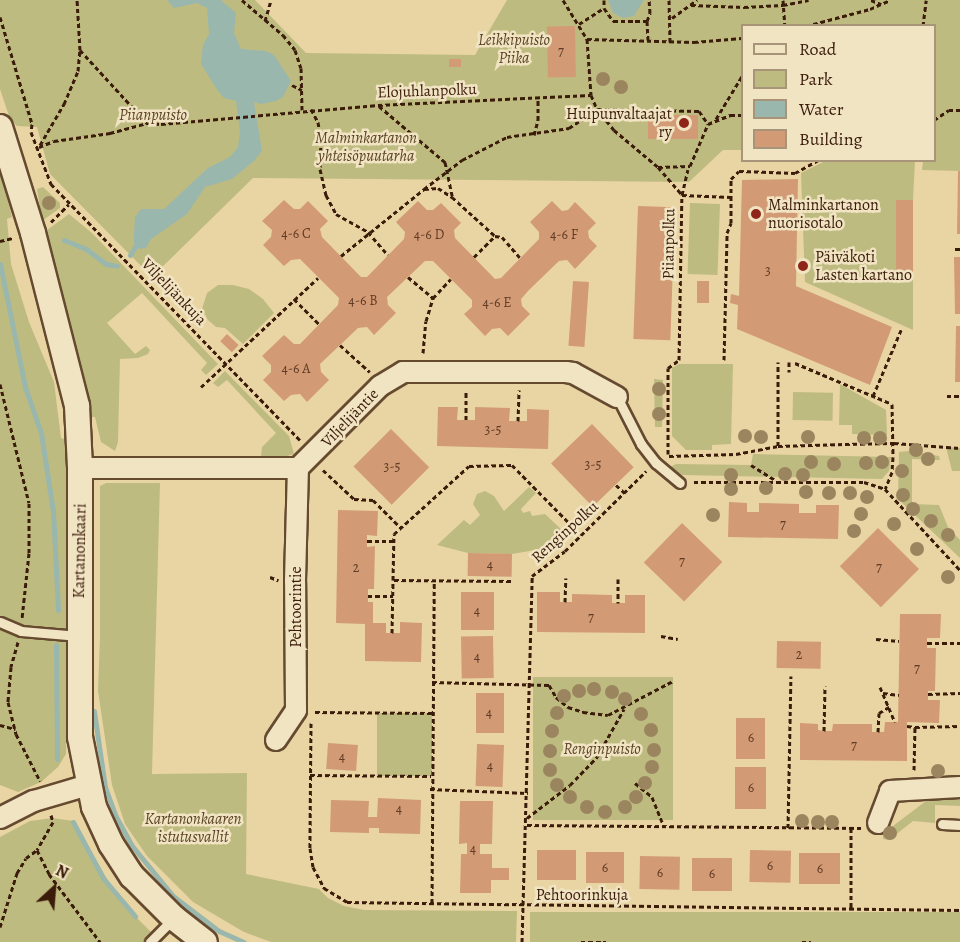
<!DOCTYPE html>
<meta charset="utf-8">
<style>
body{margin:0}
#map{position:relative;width:960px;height:942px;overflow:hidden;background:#e9d5a3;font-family:Alegreya,serif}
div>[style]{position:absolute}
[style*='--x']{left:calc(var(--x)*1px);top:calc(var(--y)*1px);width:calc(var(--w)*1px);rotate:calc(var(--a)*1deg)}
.green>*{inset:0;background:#bebb80;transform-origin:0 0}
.water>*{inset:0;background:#99b7ad}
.stream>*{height:5px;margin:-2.5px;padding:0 2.5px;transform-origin:2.5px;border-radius:2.5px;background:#99b7ad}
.building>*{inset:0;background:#d29b75;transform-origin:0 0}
.path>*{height:3px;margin-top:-1.5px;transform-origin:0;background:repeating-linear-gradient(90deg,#3b1b0a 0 4.5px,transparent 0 7.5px)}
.roads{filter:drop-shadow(2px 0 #664a30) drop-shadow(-2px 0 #664a30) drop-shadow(0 2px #664a30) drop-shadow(0 -2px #664a30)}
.service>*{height:9px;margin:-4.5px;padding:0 4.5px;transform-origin:4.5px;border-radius:4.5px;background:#f1e4c3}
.minor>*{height:20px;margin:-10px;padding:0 10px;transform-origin:10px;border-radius:10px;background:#f1e4c3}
.tertiary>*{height:24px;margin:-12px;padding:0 12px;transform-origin:12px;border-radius:12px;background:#f1e4c3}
.trees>*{width:14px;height:14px;margin:-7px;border-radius:50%;background:#9b855f}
.dots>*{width:16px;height:16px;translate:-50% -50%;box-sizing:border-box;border:3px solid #f1e4c3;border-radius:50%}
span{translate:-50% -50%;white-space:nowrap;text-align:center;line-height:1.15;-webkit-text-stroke:5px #f1e4c3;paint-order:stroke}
.number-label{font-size:14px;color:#613b25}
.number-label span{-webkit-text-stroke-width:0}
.park-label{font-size:16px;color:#5c4328;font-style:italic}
.street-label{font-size:16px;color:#3b1b0a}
.poi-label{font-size:16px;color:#3b1b0a}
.right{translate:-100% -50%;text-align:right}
.left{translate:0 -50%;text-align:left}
.legend{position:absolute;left:741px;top:24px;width:195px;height:138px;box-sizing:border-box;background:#f1e4c3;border:2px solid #a89479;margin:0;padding:8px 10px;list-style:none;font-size:18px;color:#3b1b0a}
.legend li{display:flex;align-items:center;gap:12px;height:30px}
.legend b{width:30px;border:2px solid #a89479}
.north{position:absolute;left:24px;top:858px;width:60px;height:60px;-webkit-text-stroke:4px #f1e4c3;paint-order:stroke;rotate:26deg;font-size:16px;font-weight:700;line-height:24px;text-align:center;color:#3b1b0a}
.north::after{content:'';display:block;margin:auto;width:21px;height:27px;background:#3b1b0a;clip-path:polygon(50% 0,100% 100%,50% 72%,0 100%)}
</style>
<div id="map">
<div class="green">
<div style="clip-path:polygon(0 0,255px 0,306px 53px,475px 55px,507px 0,960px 0,960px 171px,922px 170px,923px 161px,934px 160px,934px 26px,742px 26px,742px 150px,723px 150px,689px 182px,253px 178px,152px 277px,50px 174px,37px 127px,17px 126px,10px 119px,0 89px)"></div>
<div style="clip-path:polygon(825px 161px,915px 161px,913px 200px,896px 200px,896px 272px,913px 272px,913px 330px,805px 282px,801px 173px)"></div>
<div style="clip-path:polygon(0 169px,12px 217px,7px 219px,11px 264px,29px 322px,54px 382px,61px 438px,67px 440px,66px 754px,58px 767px,41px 782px,18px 792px,0 785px)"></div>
<div style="clip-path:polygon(43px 187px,60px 203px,60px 208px,42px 221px,37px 189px)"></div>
<div style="left:690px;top:203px;width:30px;height:71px;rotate:2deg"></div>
<div style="clip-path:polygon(69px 214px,92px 233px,218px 364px,206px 375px,201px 370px,207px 363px,142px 293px,107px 323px,135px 354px,146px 346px,150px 350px,148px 354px,138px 358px,120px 359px,118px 442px,115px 451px,101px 442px,95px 417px,90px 417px,86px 387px,43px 233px)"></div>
<div style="clip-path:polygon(218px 285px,233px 285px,249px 289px,263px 299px,274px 313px,243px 344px,225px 328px,216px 327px,208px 320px,202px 309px,207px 293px)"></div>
<div style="clip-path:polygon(679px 364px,733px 364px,731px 444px,712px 445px,712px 450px,686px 450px,672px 436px,672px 368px)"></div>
<div style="clip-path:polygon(225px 371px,289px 436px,294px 454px,280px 458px,261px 457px,262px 447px,276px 433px,227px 380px,218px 387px,213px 383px)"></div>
<div style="clip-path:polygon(654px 379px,663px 380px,662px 427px,655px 427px)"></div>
<div style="clip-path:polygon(840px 384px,886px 410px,887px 435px,852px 434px,852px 425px,839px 425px)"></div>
<div style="left:793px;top:392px;width:40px;height:28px;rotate:1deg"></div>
<div style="clip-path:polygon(946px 447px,960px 448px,960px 471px,952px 471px)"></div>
<div style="clip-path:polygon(909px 451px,939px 456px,940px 460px,912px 459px,912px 504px,939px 505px,948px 527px,960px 540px,960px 558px,898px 499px,899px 452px)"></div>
<div style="clip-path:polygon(753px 454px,891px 457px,889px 471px,882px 479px,682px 475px,670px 467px,676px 464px,751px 465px)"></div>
<div style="clip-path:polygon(106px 483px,160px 483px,152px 774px,247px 773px,246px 874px,319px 889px,328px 898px,344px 906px,364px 910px,517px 911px,516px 942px,271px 942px,244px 932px,193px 902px,147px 856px,125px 824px,112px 785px,98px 691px,100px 637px,100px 486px)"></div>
<div style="clip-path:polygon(529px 487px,536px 493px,521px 509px,523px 513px,530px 511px,532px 516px,545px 514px,563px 531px,547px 548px,512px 554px,468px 553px,437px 545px,464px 520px,470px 525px,480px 515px,473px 504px,477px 494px,485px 491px,494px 496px,504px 511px)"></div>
<div style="left:533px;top:677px;width:140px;height:143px"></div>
<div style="left:377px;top:713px;width:55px;height:63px"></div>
<div style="clip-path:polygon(937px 797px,960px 797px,960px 806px,935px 805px,935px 823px,913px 821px,889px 840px,883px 839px,883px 830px,893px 826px,926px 801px)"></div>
<div style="clip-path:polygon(52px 818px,74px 821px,111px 886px,135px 916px,161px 942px,0 942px,0 837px,30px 821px)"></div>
<div style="left:530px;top:912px;width:430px;height:30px"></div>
</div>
<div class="water">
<div style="clip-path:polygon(167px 0,221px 0,236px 13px,234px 33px,241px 49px,266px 51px,274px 55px,291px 81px,283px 97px,276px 101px,261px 104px,254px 102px,262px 151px,254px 161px,232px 179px,205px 187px,187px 214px,151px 239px,146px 248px,139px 249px,134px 243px,134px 235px,135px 217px,141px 209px,164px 209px,208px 168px,230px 157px,238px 147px,240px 131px,236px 101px,224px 98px,218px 91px,201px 64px,203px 45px,209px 34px,207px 8px,197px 3px,174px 8px)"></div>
<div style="clip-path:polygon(608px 0,643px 0,643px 1px,634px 16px,623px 18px,613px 13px)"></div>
</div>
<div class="stream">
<div style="--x:64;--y:240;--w:24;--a:22"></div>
<div style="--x:86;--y:249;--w:25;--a:37"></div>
<div style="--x:106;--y:264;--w:11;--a:10"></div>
<div style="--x:130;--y:255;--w:12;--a:-59"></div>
<div style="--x:0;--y:264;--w:126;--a:78.5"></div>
<div style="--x:25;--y:387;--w:49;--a:70.8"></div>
<div style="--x:41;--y:433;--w:79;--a:81.3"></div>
<div style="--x:53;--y:511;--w:99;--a:87.1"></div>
<div style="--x:56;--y:645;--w:114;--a:89.5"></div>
<div style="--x:94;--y:711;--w:77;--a:81.8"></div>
<div style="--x:105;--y:787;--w:30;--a:70"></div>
<div style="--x:115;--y:815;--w:37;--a:61"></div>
<div style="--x:133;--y:847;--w:63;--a:50.8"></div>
<div style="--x:173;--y:896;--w:58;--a:37.3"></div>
<div style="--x:219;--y:931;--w:27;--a:24"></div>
<div style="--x:73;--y:822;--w:64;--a:61.8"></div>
<div style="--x:103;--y:878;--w:50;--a:49.9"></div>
</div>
<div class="building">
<div style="left:575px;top:26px;width:51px;height:28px;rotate:89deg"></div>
<div style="left:449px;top:59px;width:12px;height:8px"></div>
<div style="left:648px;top:115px;width:50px;height:24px"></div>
<div style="clip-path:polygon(958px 171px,960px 171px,960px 234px,957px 234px)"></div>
<div style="clip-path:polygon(798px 179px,796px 286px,892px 327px,870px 385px,737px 329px,738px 305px,730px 303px,731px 294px,739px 296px,742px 180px)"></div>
<div style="clip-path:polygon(284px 200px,294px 209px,300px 209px,308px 201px,328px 221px,320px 229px,322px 237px,361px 277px,367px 277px,404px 239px,405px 232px,396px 222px,418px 201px,427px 210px,433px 210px,441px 203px,461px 223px,454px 230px,455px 238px,495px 279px,501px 278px,539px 239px,539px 232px,530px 222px,552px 201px,562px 211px,568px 210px,575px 202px,596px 223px,588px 231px,589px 238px,597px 246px,575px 269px,567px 260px,559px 261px,529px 290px,521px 299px,522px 306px,530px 314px,508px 336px,500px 328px,492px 329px,485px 336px,464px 314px,472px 307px,472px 300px,433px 261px,425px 261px,387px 297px,388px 305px,396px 313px,374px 335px,367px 327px,358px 328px,320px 364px,321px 372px,329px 380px,307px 402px,300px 394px,291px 395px,284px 401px,263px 380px,271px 372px,271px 365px,262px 356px,284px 335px,294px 344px,300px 344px,338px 305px,339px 298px,300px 259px,291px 260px,284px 266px,263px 245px,271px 237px,272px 230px,262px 221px)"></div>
<div style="left:896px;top:200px;width:17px;height:72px"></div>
<div style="left:638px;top:206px;width:37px;height:133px;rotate:2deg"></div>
<div style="clip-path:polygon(954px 257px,960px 257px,960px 314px,955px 314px)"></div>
<div style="left:573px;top:281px;width:16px;height:65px;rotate:4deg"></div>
<div style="left:697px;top:281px;width:12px;height:22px"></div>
<div style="clip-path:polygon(956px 326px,960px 326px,960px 382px,955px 382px)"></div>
<div style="left:227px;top:334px;width:16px;height:10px;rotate:43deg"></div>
<div style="clip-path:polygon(438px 407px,458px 407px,457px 420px,475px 420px,475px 407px,510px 408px,509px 421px,527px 421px,527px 409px,549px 410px,548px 449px,437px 446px)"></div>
<div style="left:592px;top:424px;width:60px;height:57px;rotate:46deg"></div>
<div style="left:391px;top:429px;width:54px;height:53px;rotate:45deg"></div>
<div style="clip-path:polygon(729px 502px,747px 503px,747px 512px,759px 512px,759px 503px,799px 504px,799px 513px,816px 513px,816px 505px,839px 505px,838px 539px,728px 537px)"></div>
<div style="clip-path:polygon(338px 510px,378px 511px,377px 536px,367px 535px,367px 547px,375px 546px,374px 589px,368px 589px,368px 602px,373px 602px,373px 623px,386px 623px,386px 633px,400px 633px,400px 622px,422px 623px,421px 662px,365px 661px,365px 624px,336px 623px)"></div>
<div style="left:682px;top:523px;width:56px;height:55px;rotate:44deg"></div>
<div style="left:878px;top:528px;width:58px;height:54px;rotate:45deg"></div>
<div style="left:468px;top:553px;width:44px;height:23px;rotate:1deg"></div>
<div style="left:461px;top:592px;width:33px;height:38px"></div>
<div style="clip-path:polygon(537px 592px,560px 592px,560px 602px,572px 602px,572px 594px,612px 595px,612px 603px,625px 603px,625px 595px,645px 595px,645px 633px,537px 632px)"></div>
<div style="clip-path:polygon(900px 614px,941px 614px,940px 638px,927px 638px,927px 648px,936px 648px,935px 691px,928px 691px,928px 700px,940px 700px,939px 723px,907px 722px,907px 761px,800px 760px,800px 723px,818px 724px,818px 730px,824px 731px,832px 731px,833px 724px,872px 724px,872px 732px,884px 732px,885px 722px,898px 722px)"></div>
<div style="left:493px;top:636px;width:42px;height:32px;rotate:89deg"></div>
<div style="left:777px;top:641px;width:44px;height:27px;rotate:1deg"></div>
<div style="left:476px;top:693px;width:28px;height:40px"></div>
<div style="left:736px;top:718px;width:29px;height:41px"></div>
<div style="left:328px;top:743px;width:30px;height:26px;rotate:4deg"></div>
<div style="left:477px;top:744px;width:27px;height:42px;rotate:2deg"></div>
<div style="left:735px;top:767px;width:31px;height:42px"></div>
<div style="clip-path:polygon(378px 798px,421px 800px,420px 834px,379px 833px,379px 828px,369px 828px,369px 833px,330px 832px,331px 800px,369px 801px,368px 817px,377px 817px)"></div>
<div style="clip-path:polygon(460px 801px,493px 801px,492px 844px,480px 844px,480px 854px,492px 854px,492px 868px,509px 868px,509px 880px,491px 880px,491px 893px,460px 893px,461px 854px,467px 854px,467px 843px,459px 844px)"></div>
<div style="left:537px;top:850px;width:39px;height:30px"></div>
<div style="left:750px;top:850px;width:41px;height:32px;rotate:1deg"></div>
<div style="left:586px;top:852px;width:38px;height:31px"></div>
<div style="left:799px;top:853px;width:41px;height:31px"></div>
<div style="left:640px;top:856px;width:40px;height:33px;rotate:1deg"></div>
<div style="left:692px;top:858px;width:40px;height:33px"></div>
</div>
<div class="path">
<div style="--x:242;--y:0;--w:54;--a:40.5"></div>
<div style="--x:283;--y:35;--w:19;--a:51"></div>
<div style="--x:295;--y:50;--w:19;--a:72"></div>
<div style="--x:301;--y:68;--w:42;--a:88.6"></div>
<div style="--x:563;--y:0;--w:46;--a:58.4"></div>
<div style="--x:587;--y:39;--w:56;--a:85.9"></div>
<div style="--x:591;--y:95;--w:15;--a:67"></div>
<div style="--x:597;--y:109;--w:27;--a:51"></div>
<div style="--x:614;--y:130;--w:57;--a:40.1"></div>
<div style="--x:658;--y:167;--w:37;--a:49"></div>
<div style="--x:604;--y:0;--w:8;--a:90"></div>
<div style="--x:604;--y:8;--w:16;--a:55"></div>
<div style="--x:613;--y:21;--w:34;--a:0"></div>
<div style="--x:647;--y:21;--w:9;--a:-69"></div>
<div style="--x:650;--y:13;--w:13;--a:-94"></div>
<div style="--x:669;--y:0;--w:42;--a:88.6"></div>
<div style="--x:783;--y:0;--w:26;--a:86"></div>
<div style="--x:871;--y:0;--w:11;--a:22"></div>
<div style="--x:691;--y:5;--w:53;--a:2.2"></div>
<div style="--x:744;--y:7;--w:39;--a:-3"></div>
<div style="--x:783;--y:5;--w:26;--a:-11"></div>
<div style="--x:0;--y:17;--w:112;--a:73.3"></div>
<div style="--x:32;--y:124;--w:8;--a:97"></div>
<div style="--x:31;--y:132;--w:56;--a:69"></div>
<div style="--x:51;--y:184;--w:357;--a:45.8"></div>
<div style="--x:672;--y:18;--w:31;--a:-36"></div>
<div style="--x:265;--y:21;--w:22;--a:-74"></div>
<div style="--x:647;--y:21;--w:19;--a:87"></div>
<div style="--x:579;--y:24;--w:30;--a:-33"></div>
<div style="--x:806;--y:26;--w:66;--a:-14.9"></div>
<div style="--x:870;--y:9;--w:22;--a:-24"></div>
<div style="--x:923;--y:26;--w:26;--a:-83"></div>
<div style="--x:587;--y:39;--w:107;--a:1.6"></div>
<div style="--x:694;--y:42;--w:48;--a:-4.8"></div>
<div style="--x:80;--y:50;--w:99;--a:47.5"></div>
<div style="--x:292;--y:85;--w:11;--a:27"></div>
<div style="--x:379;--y:106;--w:87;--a:40.3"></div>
<div style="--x:445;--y:162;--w:35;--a:78"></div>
<div style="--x:311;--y:109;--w:15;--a:62"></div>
<div style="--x:318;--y:122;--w:18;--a:81"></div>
<div style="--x:321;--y:140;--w:29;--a:92"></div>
<div style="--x:320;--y:169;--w:27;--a:77"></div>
<div style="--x:326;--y:195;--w:21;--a:62"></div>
<div style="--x:336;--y:214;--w:37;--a:29"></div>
<div style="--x:368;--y:232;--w:30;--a:49"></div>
<div style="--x:716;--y:119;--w:50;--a:-58.8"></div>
<div style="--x:934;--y:120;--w:18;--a:-34"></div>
<div style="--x:949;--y:110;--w:11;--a:0"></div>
<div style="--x:534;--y:135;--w:16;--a:-75"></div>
<div style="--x:538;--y:120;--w:21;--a:-90"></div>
<div style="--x:40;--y:145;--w:48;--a:-59.7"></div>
<div style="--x:64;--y:104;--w:36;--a:-67"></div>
<div style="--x:78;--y:71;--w:21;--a:-85"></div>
<div style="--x:80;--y:50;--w:50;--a:-93.4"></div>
<div style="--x:39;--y:147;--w:16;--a:-22"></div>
<div style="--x:54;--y:141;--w:57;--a:-8.1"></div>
<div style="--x:110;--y:133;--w:38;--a:-15"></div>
<div style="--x:147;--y:123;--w:14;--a:4"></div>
<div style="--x:161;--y:124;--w:218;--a:-5"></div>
<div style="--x:378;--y:105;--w:213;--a:-2.7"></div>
<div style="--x:658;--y:167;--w:32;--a:-2"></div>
<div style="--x:690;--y:166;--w:46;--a:-66.8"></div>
<div style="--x:708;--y:124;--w:24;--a:-22"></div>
<div style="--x:730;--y:115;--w:12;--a:0"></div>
<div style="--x:424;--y:189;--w:48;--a:-37.3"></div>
<div style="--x:462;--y:160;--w:51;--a:-27.1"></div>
<div style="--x:507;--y:137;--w:63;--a:-8.3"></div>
<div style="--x:569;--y:128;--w:34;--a:-34"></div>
<div style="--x:597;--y:109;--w:102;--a:1.1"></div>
<div style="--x:699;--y:111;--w:16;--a:55"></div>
<div style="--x:682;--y:195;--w:49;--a:2.3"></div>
<div style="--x:51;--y:222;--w:25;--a:-45"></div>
<div style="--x:0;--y:241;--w:13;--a:-13"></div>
<div style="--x:955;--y:249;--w:5;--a:0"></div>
<div style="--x:341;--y:256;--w:107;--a:-38.9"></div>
<div style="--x:424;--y:189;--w:14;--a:-4"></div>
<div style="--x:438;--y:188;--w:17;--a:33"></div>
<div style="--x:452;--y:197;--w:58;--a:42.2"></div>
<div style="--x:474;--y:257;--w:30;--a:-45"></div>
<div style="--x:495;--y:236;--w:7;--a:8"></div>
<div style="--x:502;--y:237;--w:28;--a:49"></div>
<div style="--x:408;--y:277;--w:33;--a:40"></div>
<div style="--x:294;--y:299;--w:35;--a:45"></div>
<div style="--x:340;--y:345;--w:40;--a:42"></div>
<div style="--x:423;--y:353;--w:32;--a:-85"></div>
<div style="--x:426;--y:321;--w:24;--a:-73"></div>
<div style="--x:433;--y:298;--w:26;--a:-47"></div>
<div style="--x:724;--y:360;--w:127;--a:-88.6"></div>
<div style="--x:727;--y:233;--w:11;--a:-68"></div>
<div style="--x:731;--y:223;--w:44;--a:-90"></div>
<div style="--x:731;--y:179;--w:11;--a:-45"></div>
<div style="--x:739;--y:171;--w:56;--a:2"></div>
<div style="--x:795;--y:173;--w:26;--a:-29"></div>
<div style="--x:789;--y:362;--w:10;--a:90"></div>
<div style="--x:795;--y:363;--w:105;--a:22.9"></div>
<div style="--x:892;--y:404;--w:53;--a:88.9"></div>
<div style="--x:893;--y:457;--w:15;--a:94"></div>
<div style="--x:892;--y:472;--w:18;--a:112"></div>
<div style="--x:885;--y:489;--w:110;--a:47.2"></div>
<div style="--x:0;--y:384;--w:122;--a:76.3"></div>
<div style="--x:29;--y:503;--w:50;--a:90"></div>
<div style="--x:29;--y:553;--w:65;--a:96.1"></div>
<div style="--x:201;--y:387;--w:160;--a:-43"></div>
<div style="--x:873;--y:396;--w:72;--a:-67"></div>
<div style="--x:947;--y:396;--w:13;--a:0"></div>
<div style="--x:466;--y:420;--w:28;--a:-90"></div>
<div style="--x:518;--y:421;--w:31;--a:-88"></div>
<div style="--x:778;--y:446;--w:84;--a:-90"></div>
<div style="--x:668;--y:454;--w:86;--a:-90"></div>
<div style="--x:668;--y:368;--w:14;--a:-36"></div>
<div style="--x:679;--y:360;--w:165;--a:-89"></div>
<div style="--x:682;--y:195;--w:26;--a:-77"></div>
<div style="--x:669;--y:456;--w:67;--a:-1.7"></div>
<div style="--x:736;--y:454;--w:43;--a:-10.8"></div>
<div style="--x:778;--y:446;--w:67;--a:-1.7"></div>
<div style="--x:845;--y:444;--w:49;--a:-1.2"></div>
<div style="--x:894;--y:443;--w:66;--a:4.3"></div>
<div style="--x:751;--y:465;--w:28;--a:32"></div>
<div style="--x:323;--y:470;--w:42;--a:43.1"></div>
<div style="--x:354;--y:499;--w:19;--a:3"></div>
<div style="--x:373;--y:500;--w:40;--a:45"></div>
<div style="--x:694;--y:482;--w:170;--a:0"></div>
<div style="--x:864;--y:482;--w:22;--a:18"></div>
<div style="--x:616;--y:485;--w:12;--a:42"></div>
<div style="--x:367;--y:541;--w:26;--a:0"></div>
<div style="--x:270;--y:577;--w:9;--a:21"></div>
<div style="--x:618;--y:579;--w:24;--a:90"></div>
<div style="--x:511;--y:581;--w:118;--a:-179.5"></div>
<div style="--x:393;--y:580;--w:46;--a:-88.8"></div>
<div style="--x:394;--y:534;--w:101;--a:-42.2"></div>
<div style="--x:469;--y:466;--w:43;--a:-1.3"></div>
<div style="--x:512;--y:465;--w:98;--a:45.4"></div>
<div style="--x:368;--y:596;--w:25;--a:0"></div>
<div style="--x:565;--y:602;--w:24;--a:-88"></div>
<div style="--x:392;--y:633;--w:53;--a:-88.9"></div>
<div style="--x:661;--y:636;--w:17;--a:10"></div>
<div style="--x:876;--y:639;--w:23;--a:5"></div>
<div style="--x:18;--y:642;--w:26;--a:106"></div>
<div style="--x:11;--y:667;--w:35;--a:95"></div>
<div style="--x:8;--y:702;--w:33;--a:76"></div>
<div style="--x:16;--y:734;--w:53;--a:62.9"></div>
<div style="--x:927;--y:643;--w:33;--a:0"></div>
<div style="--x:432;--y:682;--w:117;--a:1.5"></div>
<div style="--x:549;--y:685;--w:14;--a:60"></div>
<div style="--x:556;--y:697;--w:16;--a:40"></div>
<div style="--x:568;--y:707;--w:16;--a:18"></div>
<div style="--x:583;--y:712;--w:25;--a:7"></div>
<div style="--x:608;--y:715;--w:73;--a:-27.6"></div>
<div style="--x:880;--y:687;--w:38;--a:67"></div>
<div style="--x:883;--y:693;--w:16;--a:7"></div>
<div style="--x:928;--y:694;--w:32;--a:-2"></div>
<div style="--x:315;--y:712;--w:117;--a:0.5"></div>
<div style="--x:311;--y:723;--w:125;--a:90.5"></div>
<div style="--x:310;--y:848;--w:19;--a:81"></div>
<div style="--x:313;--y:867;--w:24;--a:62"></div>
<div style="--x:324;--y:888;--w:27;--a:31"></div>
<div style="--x:347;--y:902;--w:613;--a:0.75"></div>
<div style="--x:0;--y:725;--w:16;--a:15"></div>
<div style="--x:907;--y:726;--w:8;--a:7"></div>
<div style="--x:824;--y:731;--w:45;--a:-88.7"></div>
<div style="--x:878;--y:732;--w:19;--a:-87"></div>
<div style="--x:879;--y:713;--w:12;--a:-31"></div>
<div style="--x:914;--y:770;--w:43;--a:-88.7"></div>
<div style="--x:915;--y:727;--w:45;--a:-1.3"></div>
<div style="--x:310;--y:775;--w:121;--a:0.5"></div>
<div style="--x:635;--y:783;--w:22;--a:39"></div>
<div style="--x:652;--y:797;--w:31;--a:68"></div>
<div style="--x:430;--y:789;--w:98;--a:2.3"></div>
<div style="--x:51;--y:815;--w:7;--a:74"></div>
<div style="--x:53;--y:822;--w:32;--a:120"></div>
<div style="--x:37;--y:850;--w:27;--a:63"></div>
<div style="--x:49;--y:874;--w:85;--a:53.1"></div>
<div style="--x:527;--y:818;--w:54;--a:-37.5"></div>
<div style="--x:570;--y:785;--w:39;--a:-46"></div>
<div style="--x:597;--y:757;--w:55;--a:-60.6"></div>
<div style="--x:527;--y:825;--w:334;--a:0.5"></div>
<div style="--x:788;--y:828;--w:152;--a:-88.9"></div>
<div style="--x:851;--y:828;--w:81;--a:90"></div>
<div style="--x:432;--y:903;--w:323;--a:-89.6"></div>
<div style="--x:0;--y:927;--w:57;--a:-72.5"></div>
<div style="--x:17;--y:873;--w:17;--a:-59"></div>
<div style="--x:26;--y:858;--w:14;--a:-36"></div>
<div style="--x:522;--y:942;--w:366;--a:-88.4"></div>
<div style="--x:532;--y:576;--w:41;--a:-37.1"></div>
<div style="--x:565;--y:551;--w:114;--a:-44.6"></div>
<div style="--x:581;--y:942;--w:25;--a:0"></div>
<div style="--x:802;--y:942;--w:9;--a:0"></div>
</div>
<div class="roads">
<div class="service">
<div style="--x:617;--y:397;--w:53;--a:62.9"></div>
<div style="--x:641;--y:444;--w:24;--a:52"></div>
<div style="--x:656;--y:463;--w:31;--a:40"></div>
<div style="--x:0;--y:622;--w:23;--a:23"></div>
<div style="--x:21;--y:631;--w:58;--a:4.9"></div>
<div style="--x:942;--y:824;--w:18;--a:3"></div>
<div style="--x:150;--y:942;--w:34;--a:-45"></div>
</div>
<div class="minor">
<div style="--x:80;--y:468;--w:218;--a:0"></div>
<div style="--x:298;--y:468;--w:116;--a:-45"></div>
<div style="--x:380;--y:386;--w:27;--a:-31"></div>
<div style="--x:403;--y:372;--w:163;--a:0"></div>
<div style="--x:566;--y:372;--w:7;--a:8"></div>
<div style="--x:573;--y:373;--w:50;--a:28.6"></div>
<div style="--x:276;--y:740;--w:36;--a:-56"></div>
<div style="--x:296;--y:710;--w:129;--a:-90.4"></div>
<div style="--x:295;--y:581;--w:113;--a:-88.5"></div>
<div style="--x:0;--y:818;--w:38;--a:-27"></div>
<div style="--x:34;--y:801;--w:56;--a:-16.5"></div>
<div style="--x:878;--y:823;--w:34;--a:-69"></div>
<div style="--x:890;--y:791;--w:70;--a:-3.3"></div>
</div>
<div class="tertiary">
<div style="--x:0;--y:127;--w:111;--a:72.7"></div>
<div style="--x:33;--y:233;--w:179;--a:75.7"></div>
<div style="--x:77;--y:406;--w:62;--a:87.2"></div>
<div style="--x:80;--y:468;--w:269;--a:90"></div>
<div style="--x:80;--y:737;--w:71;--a:78.7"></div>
<div style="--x:94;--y:807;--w:41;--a:65.3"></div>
<div style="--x:111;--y:844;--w:38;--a:57"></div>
<div style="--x:132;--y:876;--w:59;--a:45"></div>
<div style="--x:174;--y:918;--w:39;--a:38"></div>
</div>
</div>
<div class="trees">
<div style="left:603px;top:79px"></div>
<div style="left:621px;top:87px"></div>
<div style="left:49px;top:203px"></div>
<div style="left:659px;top:389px"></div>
<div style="left:659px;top:414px"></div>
<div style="left:745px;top:436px"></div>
<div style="left:761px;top:437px"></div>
<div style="left:808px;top:437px"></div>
<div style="left:864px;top:438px"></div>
<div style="left:880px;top:438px"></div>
<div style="left:916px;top:450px"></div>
<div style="left:928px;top:459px"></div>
<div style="left:811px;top:462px"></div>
<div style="left:882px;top:462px"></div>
<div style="left:866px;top:463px"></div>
<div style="left:834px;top:464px"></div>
<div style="left:902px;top:471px"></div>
<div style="left:785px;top:474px"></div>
<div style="left:731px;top:475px"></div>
<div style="left:803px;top:475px"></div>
<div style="left:766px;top:488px"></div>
<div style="left:731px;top:489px"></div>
<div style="left:806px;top:492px"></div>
<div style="left:829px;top:493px"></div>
<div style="left:850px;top:493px"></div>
<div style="left:903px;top:495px"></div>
<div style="left:867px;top:497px"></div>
<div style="left:913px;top:509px"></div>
<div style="left:861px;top:514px"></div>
<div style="left:713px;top:515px"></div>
<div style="left:931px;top:521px"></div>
<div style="left:894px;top:524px"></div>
<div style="left:854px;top:531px"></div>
<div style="left:948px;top:535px"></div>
<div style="left:917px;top:549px"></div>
<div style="left:948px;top:577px"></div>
<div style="left:594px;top:689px"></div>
<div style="left:579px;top:691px"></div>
<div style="left:612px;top:692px"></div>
<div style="left:564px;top:696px"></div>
<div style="left:625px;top:699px"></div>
<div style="left:557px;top:713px"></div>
<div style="left:641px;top:714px"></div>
<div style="left:651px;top:730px"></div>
<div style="left:552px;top:731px"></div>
<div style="left:654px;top:750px"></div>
<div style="left:550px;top:751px"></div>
<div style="left:652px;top:767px"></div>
<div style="left:550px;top:770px"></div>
<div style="left:938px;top:771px"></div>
<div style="left:645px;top:783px"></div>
<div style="left:557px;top:785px"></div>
<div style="left:570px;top:797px"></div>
<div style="left:636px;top:797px"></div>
<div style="left:587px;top:807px"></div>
<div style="left:625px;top:807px"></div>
<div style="left:605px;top:812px"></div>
<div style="left:802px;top:821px"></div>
<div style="left:818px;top:822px"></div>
<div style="left:832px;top:822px"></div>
<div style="left:890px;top:833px"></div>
</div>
<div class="dots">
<div style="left:684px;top:123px;background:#8f2418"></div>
<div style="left:756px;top:214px;background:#8f2418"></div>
<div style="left:803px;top:266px;background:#8f2418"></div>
</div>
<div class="number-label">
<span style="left:561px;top:52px">7</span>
<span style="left:296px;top:234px">4-6 C</span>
<span style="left:429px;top:235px">4-6 D</span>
<span style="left:564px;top:235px">4-6 F</span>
<span style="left:768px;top:271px">3</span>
<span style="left:363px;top:301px">4-6 B</span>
<span style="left:497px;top:303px">4-6 E</span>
<span style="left:296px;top:369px">4-6 A</span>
<span style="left:493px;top:430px">3-5</span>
<span style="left:593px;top:465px">3-5</span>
<span style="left:392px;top:467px">3-5</span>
<span style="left:783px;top:525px">7</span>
<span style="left:682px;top:562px">7</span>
<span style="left:490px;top:565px">4</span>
<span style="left:356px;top:568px">2</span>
<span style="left:879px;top:568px">7</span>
<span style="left:477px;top:611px">4</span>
<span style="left:591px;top:618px">7</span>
<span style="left:799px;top:655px">2</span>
<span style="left:477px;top:657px">4</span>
<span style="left:917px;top:669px">7</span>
<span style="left:489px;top:713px">4</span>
<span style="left:751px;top:738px">6</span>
<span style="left:854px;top:746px">7</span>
<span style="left:342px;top:757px">4</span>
<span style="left:490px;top:766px">4</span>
<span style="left:751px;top:788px">6</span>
<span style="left:399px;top:809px">4</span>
<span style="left:473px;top:849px">4</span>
<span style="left:770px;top:866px">6</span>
<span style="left:605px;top:868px">6</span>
<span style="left:820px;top:869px">6</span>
<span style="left:660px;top:873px">6</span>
<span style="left:712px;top:874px">6</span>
</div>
<div class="park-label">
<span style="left:514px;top:49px">Leikkipuisto<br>Piika</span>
<span style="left:153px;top:115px">Piianpuisto</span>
<span style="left:366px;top:147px">Malminkartanon<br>yhteisöpuutarha</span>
<span style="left:602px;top:749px">Renginpuisto</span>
<span style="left:193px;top:828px">Kartanonkaaren<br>istutusvallit</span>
</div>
<div class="street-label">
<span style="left:427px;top:91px;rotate:-2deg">Elojuhlanpolku</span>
<span style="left:669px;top:244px;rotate:-89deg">Piianpolku</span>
<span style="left:174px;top:292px;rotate:46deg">Viljelijänkuja</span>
<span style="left:350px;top:418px;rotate:-46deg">Viljelijäntie</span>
<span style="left:565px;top:532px;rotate:-42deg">Renginpolku</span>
<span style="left:80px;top:551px;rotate:-89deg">Kartanonkaari</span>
<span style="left:296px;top:607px;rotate:-90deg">Pehtoorintie</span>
<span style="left:582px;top:895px">Pehtoorinkuja</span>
</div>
<div class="poi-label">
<span class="right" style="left:672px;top:123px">Huipunvaltaajat<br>ry</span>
<span class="left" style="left:768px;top:214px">Malminkartanon<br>nuorisotalo</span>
<span class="left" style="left:815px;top:266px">Päiväkoti<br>Lasten kartano</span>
</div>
<ul class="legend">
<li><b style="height:8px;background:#f1e4c3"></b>Road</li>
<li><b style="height:16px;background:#bebb80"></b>Park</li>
<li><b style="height:16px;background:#99b7ad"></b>Water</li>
<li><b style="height:16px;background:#d29b75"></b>Building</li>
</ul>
<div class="north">N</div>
</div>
